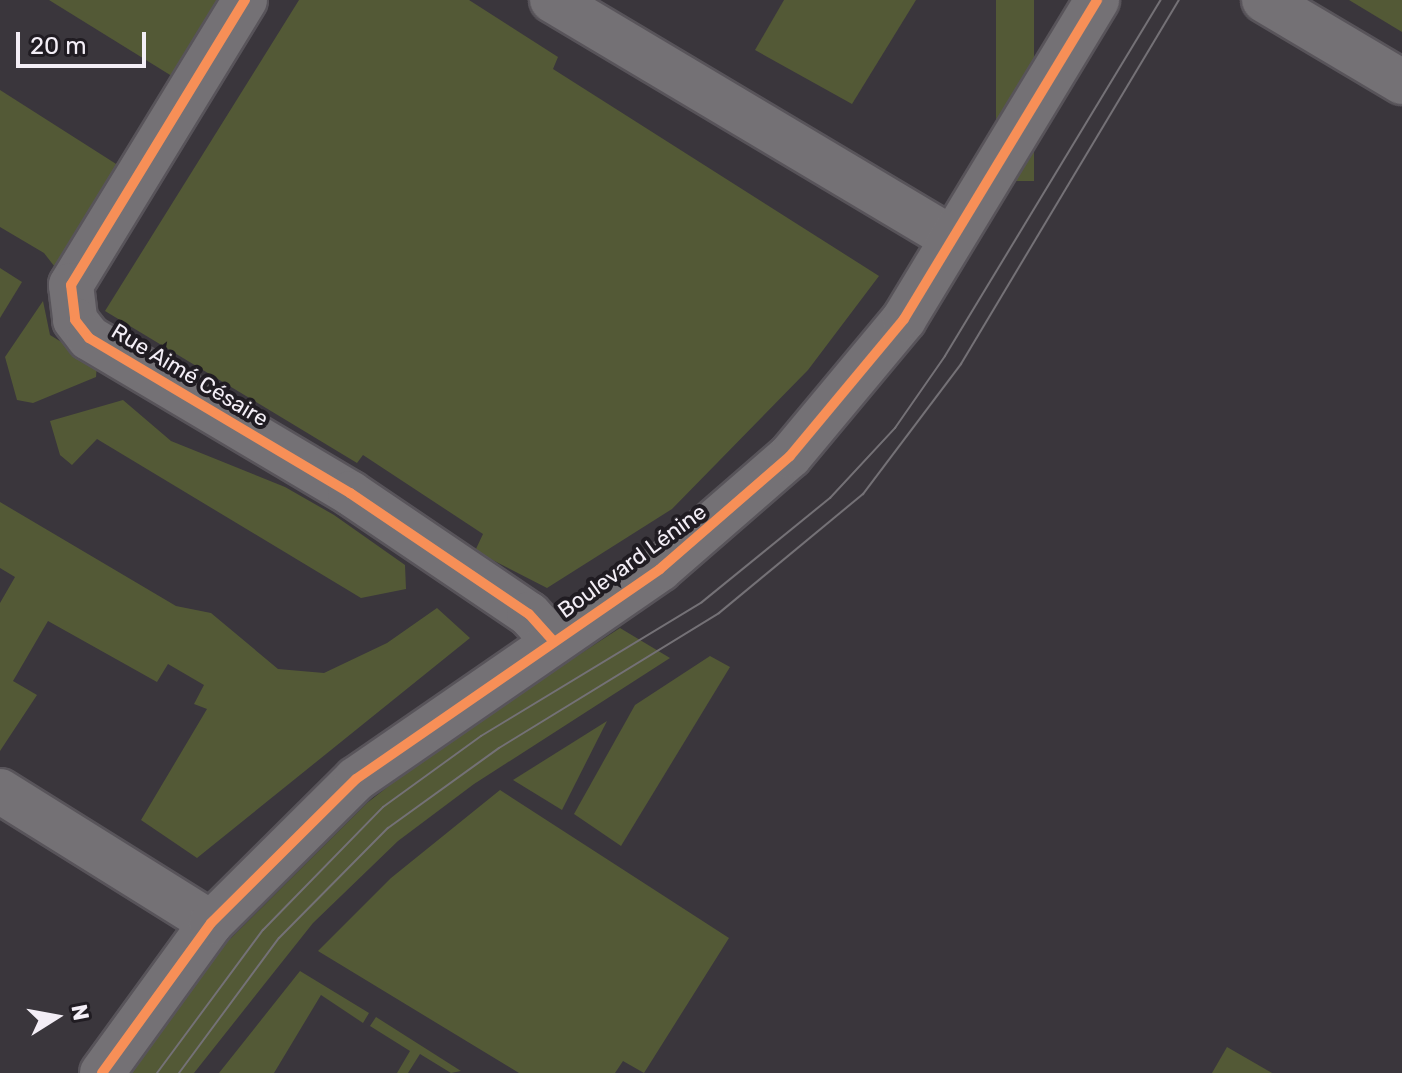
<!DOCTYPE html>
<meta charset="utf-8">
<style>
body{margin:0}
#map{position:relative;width:1402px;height:1073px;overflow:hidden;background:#3a363c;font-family:Rubik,sans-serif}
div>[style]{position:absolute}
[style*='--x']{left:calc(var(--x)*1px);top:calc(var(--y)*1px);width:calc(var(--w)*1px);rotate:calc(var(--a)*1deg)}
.green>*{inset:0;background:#535936;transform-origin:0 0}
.roads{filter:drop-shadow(2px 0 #58545a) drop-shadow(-2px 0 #58545a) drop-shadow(0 2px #58545a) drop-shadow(0 -2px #58545a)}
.street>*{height:44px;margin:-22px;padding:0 22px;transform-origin:22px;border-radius:22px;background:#747175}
.tram>*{height:2px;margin:-1px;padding:0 1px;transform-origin:1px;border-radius:1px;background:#747176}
.cycleway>*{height:10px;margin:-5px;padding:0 5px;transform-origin:5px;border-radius:5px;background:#f78f57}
span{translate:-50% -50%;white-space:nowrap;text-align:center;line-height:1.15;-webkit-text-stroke:8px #201c22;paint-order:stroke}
.street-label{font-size:22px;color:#f3eef6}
.north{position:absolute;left:16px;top:977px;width:80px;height:80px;-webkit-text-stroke:6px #201c22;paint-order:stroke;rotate:79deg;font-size:22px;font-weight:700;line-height:32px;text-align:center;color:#f3eef6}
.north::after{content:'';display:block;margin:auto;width:28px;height:36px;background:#f3eef6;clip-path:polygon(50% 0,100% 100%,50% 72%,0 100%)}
.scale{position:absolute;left:16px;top:32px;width:130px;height:36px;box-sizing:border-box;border:4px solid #f3eef6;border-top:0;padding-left:10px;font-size:24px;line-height:28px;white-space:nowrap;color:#f3eef6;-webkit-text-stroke:6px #201c22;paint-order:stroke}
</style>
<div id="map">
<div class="green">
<div style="clip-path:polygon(49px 0,228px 0,175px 78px)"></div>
<div style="clip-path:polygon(299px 0,469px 0,558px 57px,553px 69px,879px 276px,808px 370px,672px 509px,547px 588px,475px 551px,483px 534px,363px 455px,357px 463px,105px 311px)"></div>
<div style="clip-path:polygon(784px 0,916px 0,852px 104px,755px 50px)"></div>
<div style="left:996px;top:0;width:38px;height:181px"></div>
<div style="clip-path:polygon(1349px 0,1402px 0,1402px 32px)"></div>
<div style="clip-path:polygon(0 90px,124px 169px,58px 271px,44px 253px,0 227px)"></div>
<div style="clip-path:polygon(0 268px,22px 282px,0 318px)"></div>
<div style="clip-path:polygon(43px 301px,50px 335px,97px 364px,96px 377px,33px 403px,17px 400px,5px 357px)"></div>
<div style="clip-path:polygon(123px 400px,171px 441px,285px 487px,334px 515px,405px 565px,406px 589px,361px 598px,97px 439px,72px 465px,60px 455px,50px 421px)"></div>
<div style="clip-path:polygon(0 502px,176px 606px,211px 613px,278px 669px,324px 673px,387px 643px,437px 608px,470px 638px,197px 858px,141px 820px,207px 709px,194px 704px,204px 685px,168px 664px,157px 682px,48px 621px,13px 681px,37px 695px,0 751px,0 603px,15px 577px,0 568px)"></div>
<div style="clip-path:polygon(620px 628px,670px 658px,474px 784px,398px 841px,313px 923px,194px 1073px,130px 1073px,221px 948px,367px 803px,445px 742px)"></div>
<div style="clip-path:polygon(710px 656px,730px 667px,621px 846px,574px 814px,635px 705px)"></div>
<div style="clip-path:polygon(607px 721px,562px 810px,513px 780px)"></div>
<div style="clip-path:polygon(500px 790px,729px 938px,644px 1073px,623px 1061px,615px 1073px,519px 1073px,318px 951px,391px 878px)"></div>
<div style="clip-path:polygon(300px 971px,369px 1013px,363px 1023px,321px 995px,274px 1073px,219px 1073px)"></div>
<div style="clip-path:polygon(376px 1017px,461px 1071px,451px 1073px,420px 1054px,408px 1073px,397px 1073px,410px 1051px,370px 1026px)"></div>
<div style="clip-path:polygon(1227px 1047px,1272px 1073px,1212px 1073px)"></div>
</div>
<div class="roads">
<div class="street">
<div style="--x:245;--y:0;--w:334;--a:121.4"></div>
<div style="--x:71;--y:285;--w:35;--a:83"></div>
<div style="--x:75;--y:320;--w:23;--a:52"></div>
<div style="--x:89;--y:338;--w:304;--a:30.7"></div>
<div style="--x:350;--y:493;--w:216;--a:34.1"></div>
<div style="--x:529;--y:614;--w:36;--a:48"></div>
<div style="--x:552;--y:0;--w:463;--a:30.8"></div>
<div style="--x:1264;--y:0;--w:161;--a:30.7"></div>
<div style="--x:0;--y:791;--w:249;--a:32"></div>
<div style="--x:102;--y:1073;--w:185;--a:-54"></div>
<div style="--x:211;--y:923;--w:204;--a:-44.8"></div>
<div style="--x:356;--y:779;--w:369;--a:-34.6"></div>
<div style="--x:660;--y:569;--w:172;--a:-41"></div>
<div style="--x:790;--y:456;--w:178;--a:-50.2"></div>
<div style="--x:904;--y:319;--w:373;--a:-58.8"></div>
</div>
</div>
<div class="tram">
<div style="--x:157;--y:1073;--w:178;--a:-53.5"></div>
<div style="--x:263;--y:930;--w:172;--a:-45.7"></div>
<div style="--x:383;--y:807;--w:121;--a:-35.9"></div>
<div style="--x:481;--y:736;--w:258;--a:-31.2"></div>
<div style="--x:702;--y:602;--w:165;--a:-39.1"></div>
<div style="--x:830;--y:498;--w:96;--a:-47.1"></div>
<div style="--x:895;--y:428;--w:88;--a:-55.2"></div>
<div style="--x:945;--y:356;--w:416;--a:-58.8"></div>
<div style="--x:179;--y:1073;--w:168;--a:-53.5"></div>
<div style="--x:279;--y:938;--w:155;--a:-45.3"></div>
<div style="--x:388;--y:828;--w:137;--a:-35.8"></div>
<div style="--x:499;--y:748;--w:258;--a:-31.5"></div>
<div style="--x:719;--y:613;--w:187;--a:-39.6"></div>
<div style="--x:863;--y:494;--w:163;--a:-53"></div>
<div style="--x:961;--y:364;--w:424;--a:-59.1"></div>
</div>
<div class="cycleway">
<div style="--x:245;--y:0;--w:334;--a:121.4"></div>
<div style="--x:71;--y:285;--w:35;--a:83"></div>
<div style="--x:75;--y:320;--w:23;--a:52"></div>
<div style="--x:89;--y:338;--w:304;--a:30.7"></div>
<div style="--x:350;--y:493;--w:216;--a:34.1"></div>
<div style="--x:529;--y:614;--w:36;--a:48"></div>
<div style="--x:102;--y:1073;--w:185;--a:-54"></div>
<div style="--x:211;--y:923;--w:204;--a:-44.8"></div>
<div style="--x:356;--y:779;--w:369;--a:-34.6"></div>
<div style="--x:660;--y:569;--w:172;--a:-41"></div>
<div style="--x:790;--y:456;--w:178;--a:-50.2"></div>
<div style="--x:904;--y:319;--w:373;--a:-58.8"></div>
</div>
<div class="street-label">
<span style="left:190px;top:375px;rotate:31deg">Rue Aimé Césaire</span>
<span style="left:632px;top:561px;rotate:-36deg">Boulevard Lénine</span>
</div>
<div class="north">N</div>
<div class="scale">20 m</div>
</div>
